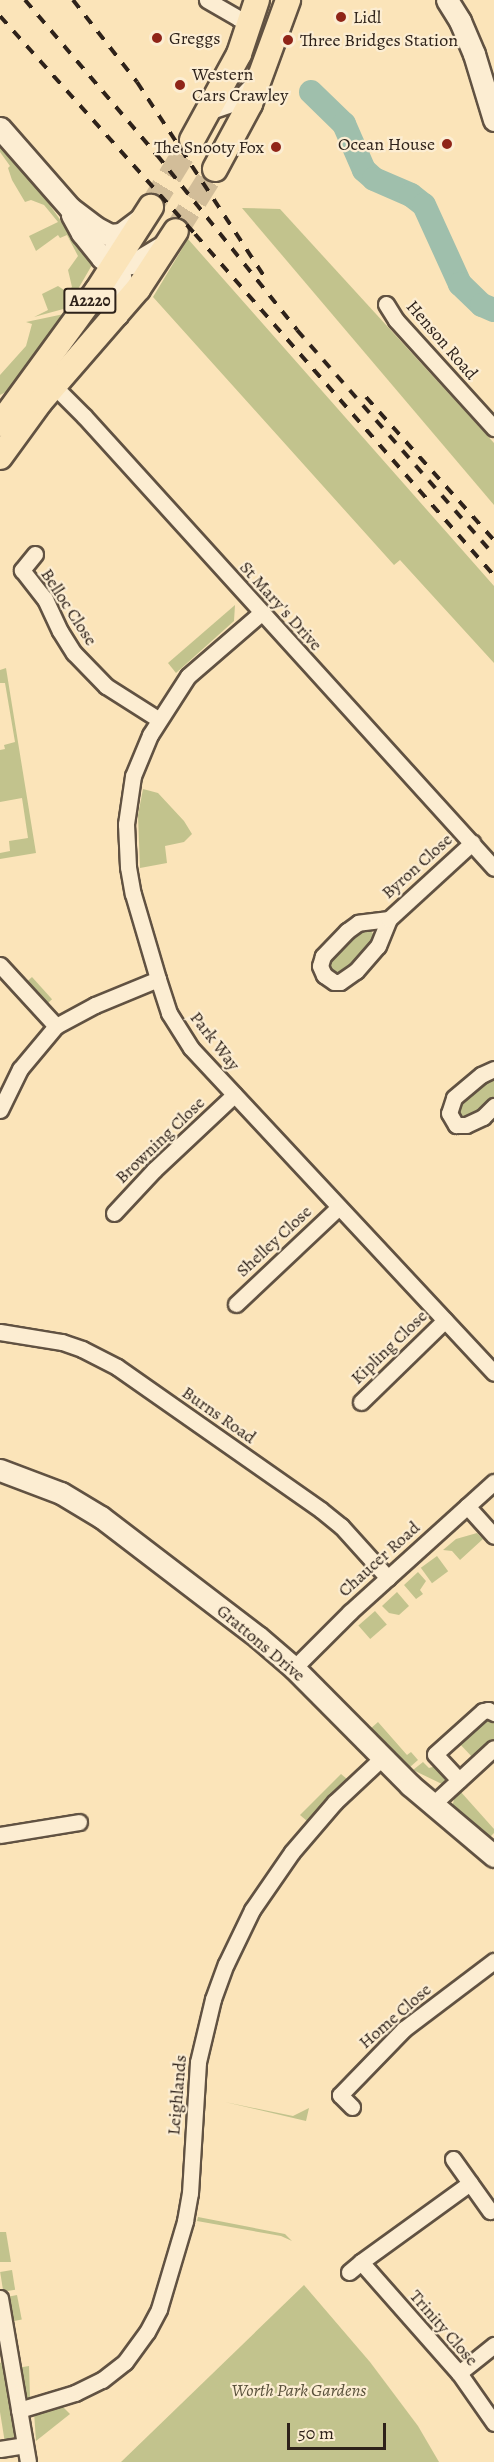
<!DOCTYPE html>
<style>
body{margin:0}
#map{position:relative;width:494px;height:2462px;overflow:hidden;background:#fbe4b9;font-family:Alegreya,serif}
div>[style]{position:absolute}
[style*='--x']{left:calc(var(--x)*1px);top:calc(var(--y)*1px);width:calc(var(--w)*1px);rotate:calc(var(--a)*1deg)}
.green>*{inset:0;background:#c2c38d;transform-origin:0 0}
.river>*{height:24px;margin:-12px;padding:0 12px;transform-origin:12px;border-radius:12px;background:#9fbfac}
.primary-tunnel>*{height:24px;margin-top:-12px;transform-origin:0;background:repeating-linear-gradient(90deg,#d2bd99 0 24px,transparent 0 36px)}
.roads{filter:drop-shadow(2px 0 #615242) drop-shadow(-2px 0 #615242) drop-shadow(0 2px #615242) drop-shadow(0 -2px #615242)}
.street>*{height:15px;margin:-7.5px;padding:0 7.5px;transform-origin:7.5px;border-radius:7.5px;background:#fcedd2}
.secondary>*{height:21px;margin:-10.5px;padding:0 10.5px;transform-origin:10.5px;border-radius:10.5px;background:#fcedd2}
.primary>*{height:24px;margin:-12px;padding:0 12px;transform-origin:12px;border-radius:12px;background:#fbe4b9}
.rail>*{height:4px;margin-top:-2px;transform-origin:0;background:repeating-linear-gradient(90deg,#2e221a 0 10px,transparent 0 20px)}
.dots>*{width:16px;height:16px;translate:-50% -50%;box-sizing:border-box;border:3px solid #fcedd2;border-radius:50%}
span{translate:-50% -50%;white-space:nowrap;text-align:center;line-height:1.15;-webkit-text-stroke:4.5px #fcedd2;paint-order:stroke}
.shield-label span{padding:2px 4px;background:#fcedd2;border:2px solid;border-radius:4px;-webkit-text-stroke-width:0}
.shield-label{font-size:16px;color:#2e221a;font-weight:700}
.poi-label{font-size:18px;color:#2e221a}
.left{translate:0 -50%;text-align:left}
.right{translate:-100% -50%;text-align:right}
.street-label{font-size:18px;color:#2e221a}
.park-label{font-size:18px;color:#5a523c;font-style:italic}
.scale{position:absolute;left:287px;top:2423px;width:99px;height:27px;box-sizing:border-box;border:3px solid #2e221a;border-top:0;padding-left:8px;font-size:18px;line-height:21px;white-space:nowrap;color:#2e221a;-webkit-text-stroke:4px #fcedd2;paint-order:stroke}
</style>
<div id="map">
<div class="green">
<div style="clip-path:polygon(0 143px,42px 194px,92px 265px,67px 308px,34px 317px,48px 310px,42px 294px,58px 286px,67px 292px,72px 287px,68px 270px,78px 256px,67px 235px,60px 238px,58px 235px,36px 251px,29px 236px,58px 222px,44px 205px,31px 200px,25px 202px,12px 180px,8px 168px,10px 166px,0 152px)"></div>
<div style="clip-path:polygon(242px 208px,280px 209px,494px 443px,494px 505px)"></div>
<div style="clip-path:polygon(188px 239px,494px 586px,494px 663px,400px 560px,394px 565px,153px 297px)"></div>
<div style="clip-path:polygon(64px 314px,8px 391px,0 395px,0 375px,26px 346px,32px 324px,26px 322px)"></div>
<div style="clip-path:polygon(235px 605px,234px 621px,176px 673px,168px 663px)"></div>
<div style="clip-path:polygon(6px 668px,36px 853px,0 859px,0 853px,10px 851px,9px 841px,28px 838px,22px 798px,0 802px,0 750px,5px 749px,4px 745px,15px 742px,5px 683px,0 683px,0 670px)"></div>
<div style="clip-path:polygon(143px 789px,158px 793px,184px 821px,192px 834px,184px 842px,165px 846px,167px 863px,140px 868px,138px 815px)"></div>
<div style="clip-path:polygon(369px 928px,376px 938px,345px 974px,331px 975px,326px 962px,355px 931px)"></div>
<div style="left:32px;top:977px;width:30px;height:10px;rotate:48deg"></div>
<div style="clip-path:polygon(494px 1075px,494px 1099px,471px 1119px,460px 1118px,456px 1113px,459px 1102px)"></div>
<div style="clip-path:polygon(477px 1533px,483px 1539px,460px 1560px,452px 1551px,443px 1550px,456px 1539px)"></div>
<div style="left:437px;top:1556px;width:19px;height:20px;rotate:54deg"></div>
<div style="clip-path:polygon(418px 1572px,426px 1581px,420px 1590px,423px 1594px,416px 1599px,404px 1585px)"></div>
<div style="clip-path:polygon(397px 1592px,409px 1606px,399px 1615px,389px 1613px,382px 1606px)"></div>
<div style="left:375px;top:1611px;width:18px;height:22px;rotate:49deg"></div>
<div style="clip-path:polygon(488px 1718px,494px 1721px,494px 1742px,474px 1759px,458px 1742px,483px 1719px)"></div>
<div style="clip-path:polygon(378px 1722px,407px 1755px,411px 1752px,418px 1760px,410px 1767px,397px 1760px,369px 1730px)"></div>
<div style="clip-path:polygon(423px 1762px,429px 1768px,436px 1766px,448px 1777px,444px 1785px,413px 1770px)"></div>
<div style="clip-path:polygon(341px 1774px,347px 1779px,307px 1821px,300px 1815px)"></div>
<div style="clip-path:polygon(460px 1791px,494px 1829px,494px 1833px,488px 1839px,452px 1807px,455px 1796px)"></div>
<div style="clip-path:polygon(225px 2102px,293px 2116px,309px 2108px,306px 2121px)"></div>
<div style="clip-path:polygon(198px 2217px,285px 2234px,292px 2241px,281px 2236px,197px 2221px)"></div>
<div style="clip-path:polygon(0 2232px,6px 2232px,11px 2262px,0 2262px)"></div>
<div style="left:12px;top:2270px;width:20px;height:12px;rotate:81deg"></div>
<div style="clip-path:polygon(304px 2285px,370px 2362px,418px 2426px,439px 2462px,121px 2462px)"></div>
<div style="left:17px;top:2295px;width:25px;height:13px;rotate:79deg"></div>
<div style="clip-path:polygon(5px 2361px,17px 2430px,15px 2436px,5px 2443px,0 2412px,0 2363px)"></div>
<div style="clip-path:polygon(29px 2366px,30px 2398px,26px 2400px,17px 2368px)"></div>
<div style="clip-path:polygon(60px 2404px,70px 2414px,36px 2441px,34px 2412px)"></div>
</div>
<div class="river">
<div style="--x:311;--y:92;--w:46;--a:44.1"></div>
<div style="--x:344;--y:124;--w:50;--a:66.5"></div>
<div style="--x:364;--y:170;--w:13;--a:42"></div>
<div style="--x:374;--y:179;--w:40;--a:23.4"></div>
<div style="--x:411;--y:195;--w:16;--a:38"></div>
<div style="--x:424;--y:205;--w:87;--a:65.5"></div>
<div style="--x:460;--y:284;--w:30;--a:44"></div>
<div style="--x:482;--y:305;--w:13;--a:23"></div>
</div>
<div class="primary-tunnel">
<div style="--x:151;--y:207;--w:79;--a:-58.5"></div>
<div style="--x:176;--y:231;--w:73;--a:-57.8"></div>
</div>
<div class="roads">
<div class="street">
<div style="--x:207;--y:0;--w:36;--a:30"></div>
<div style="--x:238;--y:18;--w:14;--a:12"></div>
<div style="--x:208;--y:112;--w:28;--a:-19"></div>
<div style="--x:234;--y:103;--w:28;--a:-46"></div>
<div style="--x:386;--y:304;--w:19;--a:58"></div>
<div style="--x:396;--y:320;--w:146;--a:47.8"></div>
<div style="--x:49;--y:381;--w:49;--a:45"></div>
<div style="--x:84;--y:416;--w:610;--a:47.79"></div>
<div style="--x:35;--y:554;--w:21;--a:129"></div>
<div style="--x:22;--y:570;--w:37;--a:52"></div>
<div style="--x:45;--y:599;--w:35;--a:65"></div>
<div style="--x:60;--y:631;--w:26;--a:58"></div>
<div style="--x:74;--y:653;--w:46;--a:45.9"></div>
<div style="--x:106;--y:686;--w:62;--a:32.4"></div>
<div style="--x:261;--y:613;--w:96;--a:139.2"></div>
<div style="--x:188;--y:676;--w:70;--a:122.8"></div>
<div style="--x:150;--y:735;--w:44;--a:112.5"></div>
<div style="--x:133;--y:776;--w:49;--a:98.3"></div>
<div style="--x:126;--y:824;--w:43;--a:87.3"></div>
<div style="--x:128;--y:867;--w:27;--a:80"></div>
<div style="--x:133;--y:894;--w:89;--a:73.6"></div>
<div style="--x:158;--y:979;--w:36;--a:72"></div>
<div style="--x:169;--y:1013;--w:41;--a:57.8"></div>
<div style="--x:191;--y:1048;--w:444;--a:47"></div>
<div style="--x:389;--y:919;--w:31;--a:173"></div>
<div style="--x:358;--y:923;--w:14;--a:144"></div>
<div style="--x:347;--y:931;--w:35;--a:134"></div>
<div style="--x:323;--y:956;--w:10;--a:107"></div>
<div style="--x:320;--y:966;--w:10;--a:66"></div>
<div style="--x:324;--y:975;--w:12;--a:35"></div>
<div style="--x:334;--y:982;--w:6;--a:0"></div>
<div style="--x:340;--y:982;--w:19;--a:-35"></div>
<div style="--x:356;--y:971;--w:33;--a:-49"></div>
<div style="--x:378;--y:946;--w:29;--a:-68"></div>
<div style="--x:389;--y:919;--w:113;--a:-42.5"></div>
<div style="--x:0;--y:965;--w:83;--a:47.4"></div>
<div style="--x:494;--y:1069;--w:14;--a:155"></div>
<div style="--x:481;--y:1075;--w:35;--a:140"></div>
<div style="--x:454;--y:1098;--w:16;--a:108"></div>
<div style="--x:449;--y:1113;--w:14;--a:60"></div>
<div style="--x:456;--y:1125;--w:10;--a:0"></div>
<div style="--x:466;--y:1125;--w:19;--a:-25"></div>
<div style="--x:483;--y:1117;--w:16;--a:-45"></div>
<div style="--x:0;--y:1110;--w:46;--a:-64"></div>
<div style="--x:20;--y:1069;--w:56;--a:-50.1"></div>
<div style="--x:56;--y:1026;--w:44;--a:-28.3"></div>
<div style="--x:95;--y:1005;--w:68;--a:-22.4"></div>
<div style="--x:114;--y:1213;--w:59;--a:-47.1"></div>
<div style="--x:154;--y:1170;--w:110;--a:-43.2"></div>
<div style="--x:236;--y:1304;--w:141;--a:-43.3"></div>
<div style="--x:0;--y:1332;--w:63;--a:9.2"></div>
<div style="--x:62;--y:1342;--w:21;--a:19"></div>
<div style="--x:82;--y:1349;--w:39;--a:27"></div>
<div style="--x:117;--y:1367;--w:249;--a:35"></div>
<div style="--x:321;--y:1510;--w:26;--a:39"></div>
<div style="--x:341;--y:1526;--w:70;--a:47.9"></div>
<div style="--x:361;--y:1402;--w:117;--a:-44.3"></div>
<div style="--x:467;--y:1506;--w:40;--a:48"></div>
<div style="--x:294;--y:1668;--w:79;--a:-45"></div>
<div style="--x:350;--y:1612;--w:194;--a:-42.1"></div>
<div style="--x:459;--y:1780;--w:35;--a:-133"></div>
<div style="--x:435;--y:1754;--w:64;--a:-41.9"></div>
<div style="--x:483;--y:1711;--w:5;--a:-11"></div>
<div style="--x:488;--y:1710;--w:7;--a:27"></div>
<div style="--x:432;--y:1805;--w:84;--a:-42.6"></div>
<div style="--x:0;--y:1835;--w:80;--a:-9.3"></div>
<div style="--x:352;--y:2107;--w:17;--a:-135"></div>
<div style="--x:340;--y:2095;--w:92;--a:-45.9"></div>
<div style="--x:404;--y:2029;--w:113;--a:-37.1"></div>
<div style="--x:453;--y:2159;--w:64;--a:54.6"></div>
<div style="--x:470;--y:2183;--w:135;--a:144.1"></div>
<div style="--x:361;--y:2262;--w:148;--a:48.6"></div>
<div style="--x:459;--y:2373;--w:61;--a:55"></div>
<div style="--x:349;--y:2272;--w:16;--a:-40"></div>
<div style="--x:0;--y:2298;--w:166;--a:80.3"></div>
<div style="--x:459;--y:2373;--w:45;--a:-38.7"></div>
<div style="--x:19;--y:2410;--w:59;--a:-16.9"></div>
<div style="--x:75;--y:2393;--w:30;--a:-26"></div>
<div style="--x:102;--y:2380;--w:29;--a:-38"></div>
<div style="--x:125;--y:2362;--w:37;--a:-54"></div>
<div style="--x:147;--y:2332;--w:26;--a:-62"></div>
<div style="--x:159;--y:2309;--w:92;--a:-73.5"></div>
<div style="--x:185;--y:2221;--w:28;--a:-80"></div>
<div style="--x:190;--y:2193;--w:131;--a:-86.5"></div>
<div style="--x:198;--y:2062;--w:65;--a:-76.6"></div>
<div style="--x:213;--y:1999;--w:37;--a:-70"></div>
<div style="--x:226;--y:1964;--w:60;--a:-64.3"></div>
<div style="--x:252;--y:1910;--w:70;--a:-55.4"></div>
<div style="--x:292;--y:1852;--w:66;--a:-49.3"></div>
<div style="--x:335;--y:1802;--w:64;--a:-43.1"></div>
<div style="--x:0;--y:2449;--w:24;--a:-9"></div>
</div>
<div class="secondary">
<div style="--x:447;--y:0;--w:25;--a:58"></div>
<div style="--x:460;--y:21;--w:36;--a:67"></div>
<div style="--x:474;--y:54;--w:69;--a:73.1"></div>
<div style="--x:0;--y:128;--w:106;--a:48.8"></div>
<div style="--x:70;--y:208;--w:31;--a:37"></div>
<div style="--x:95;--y:227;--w:17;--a:28"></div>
<div style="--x:110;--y:235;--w:11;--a:-5"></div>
<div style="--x:121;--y:234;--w:25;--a:-37"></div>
<div style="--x:72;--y:215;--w:21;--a:61"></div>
<div style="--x:82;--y:233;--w:32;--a:51"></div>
<div style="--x:102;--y:258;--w:25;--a:14"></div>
<div style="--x:126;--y:264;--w:11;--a:-10"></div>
<div style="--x:137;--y:262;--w:33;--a:-31"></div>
<div style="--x:114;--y:250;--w:35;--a:77"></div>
<div style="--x:122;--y:284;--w:31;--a:99"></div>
<div style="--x:0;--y:1470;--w:65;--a:20.7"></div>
<div style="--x:61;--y:1493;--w:47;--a:31"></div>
<div style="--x:101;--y:1517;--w:198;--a:37.4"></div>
<div style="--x:258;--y:1637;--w:48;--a:40.7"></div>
<div style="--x:294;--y:1668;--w:165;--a:45.2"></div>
<div style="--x:410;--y:1785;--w:110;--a:40.2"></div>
</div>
<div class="primary">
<div style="--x:192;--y:140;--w:98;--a:-61.3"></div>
<div style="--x:239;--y:54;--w:57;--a:-71.6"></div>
<div style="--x:215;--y:169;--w:74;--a:-61.7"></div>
<div style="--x:250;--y:104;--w:111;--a:-69.9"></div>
<div style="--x:0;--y:424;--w:165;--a:-53.9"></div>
<div style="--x:97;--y:291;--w:100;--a:-57.3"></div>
<div style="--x:0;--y:457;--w:68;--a:-54"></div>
<div style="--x:40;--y:402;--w:150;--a:-49.1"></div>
<div style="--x:138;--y:289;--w:69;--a:-56.8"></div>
</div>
</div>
<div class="rail">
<div style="--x:25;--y:0;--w:204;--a:49.6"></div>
<div style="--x:157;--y:155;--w:224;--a:51.3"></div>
<div style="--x:297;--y:330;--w:299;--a:48.8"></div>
<div style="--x:73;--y:0;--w:104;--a:52"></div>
<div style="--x:137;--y:82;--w:235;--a:56.8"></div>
<div style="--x:0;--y:16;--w:292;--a:48.2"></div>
<div style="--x:195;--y:234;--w:454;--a:48.8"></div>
<div style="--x:366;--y:397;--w:192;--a:48.2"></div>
</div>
<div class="dots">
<div style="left:341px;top:17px;background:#8f2418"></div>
<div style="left:157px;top:38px;background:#8f2418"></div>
<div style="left:288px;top:40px;background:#8f2418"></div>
<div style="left:180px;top:85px;background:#8f2418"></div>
<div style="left:447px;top:144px;background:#8f2418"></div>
<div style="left:276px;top:147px;background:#8f2418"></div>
</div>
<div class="shield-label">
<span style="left:90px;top:301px">A2220</span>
</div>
<div class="poi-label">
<span class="left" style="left:353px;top:17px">Lidl</span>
<span class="left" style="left:169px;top:38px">Greggs</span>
<span class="left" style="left:300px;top:40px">Three Bridges Station</span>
<span class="left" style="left:192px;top:85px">Western<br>Cars Crawley</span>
<span class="right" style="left:435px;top:144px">Ocean House</span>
<span class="right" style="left:264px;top:147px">The Snooty Fox</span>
</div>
<div class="street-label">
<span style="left:442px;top:340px;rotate:49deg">Henson Road</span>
<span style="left:281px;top:606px;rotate:48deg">St Mary's Drive</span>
<span style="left:69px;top:607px;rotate:57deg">Belloc Close</span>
<span style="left:417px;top:866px;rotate:-42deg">Byron Close</span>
<span style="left:215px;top:1041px;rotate:52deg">Park Way</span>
<span style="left:160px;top:1140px;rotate:-44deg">Browning Close</span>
<span style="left:274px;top:1241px;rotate:-43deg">Shelley Close</span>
<span style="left:389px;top:1347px;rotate:-44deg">Kipling Close</span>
<span style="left:219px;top:1415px;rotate:35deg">Burns Road</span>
<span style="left:379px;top:1559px;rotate:-42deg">Chaucer Road</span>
<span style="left:261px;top:1643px;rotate:40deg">Grattons Drive</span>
<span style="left:395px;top:2016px;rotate:-41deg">Home Close</span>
<span style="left:177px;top:2095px;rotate:-85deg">Leighlands</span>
<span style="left:444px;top:2328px;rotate:49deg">Trinity Close</span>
</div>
<div class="park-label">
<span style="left:299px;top:2390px">Worth Park Gardens</span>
</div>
<div class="scale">50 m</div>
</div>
